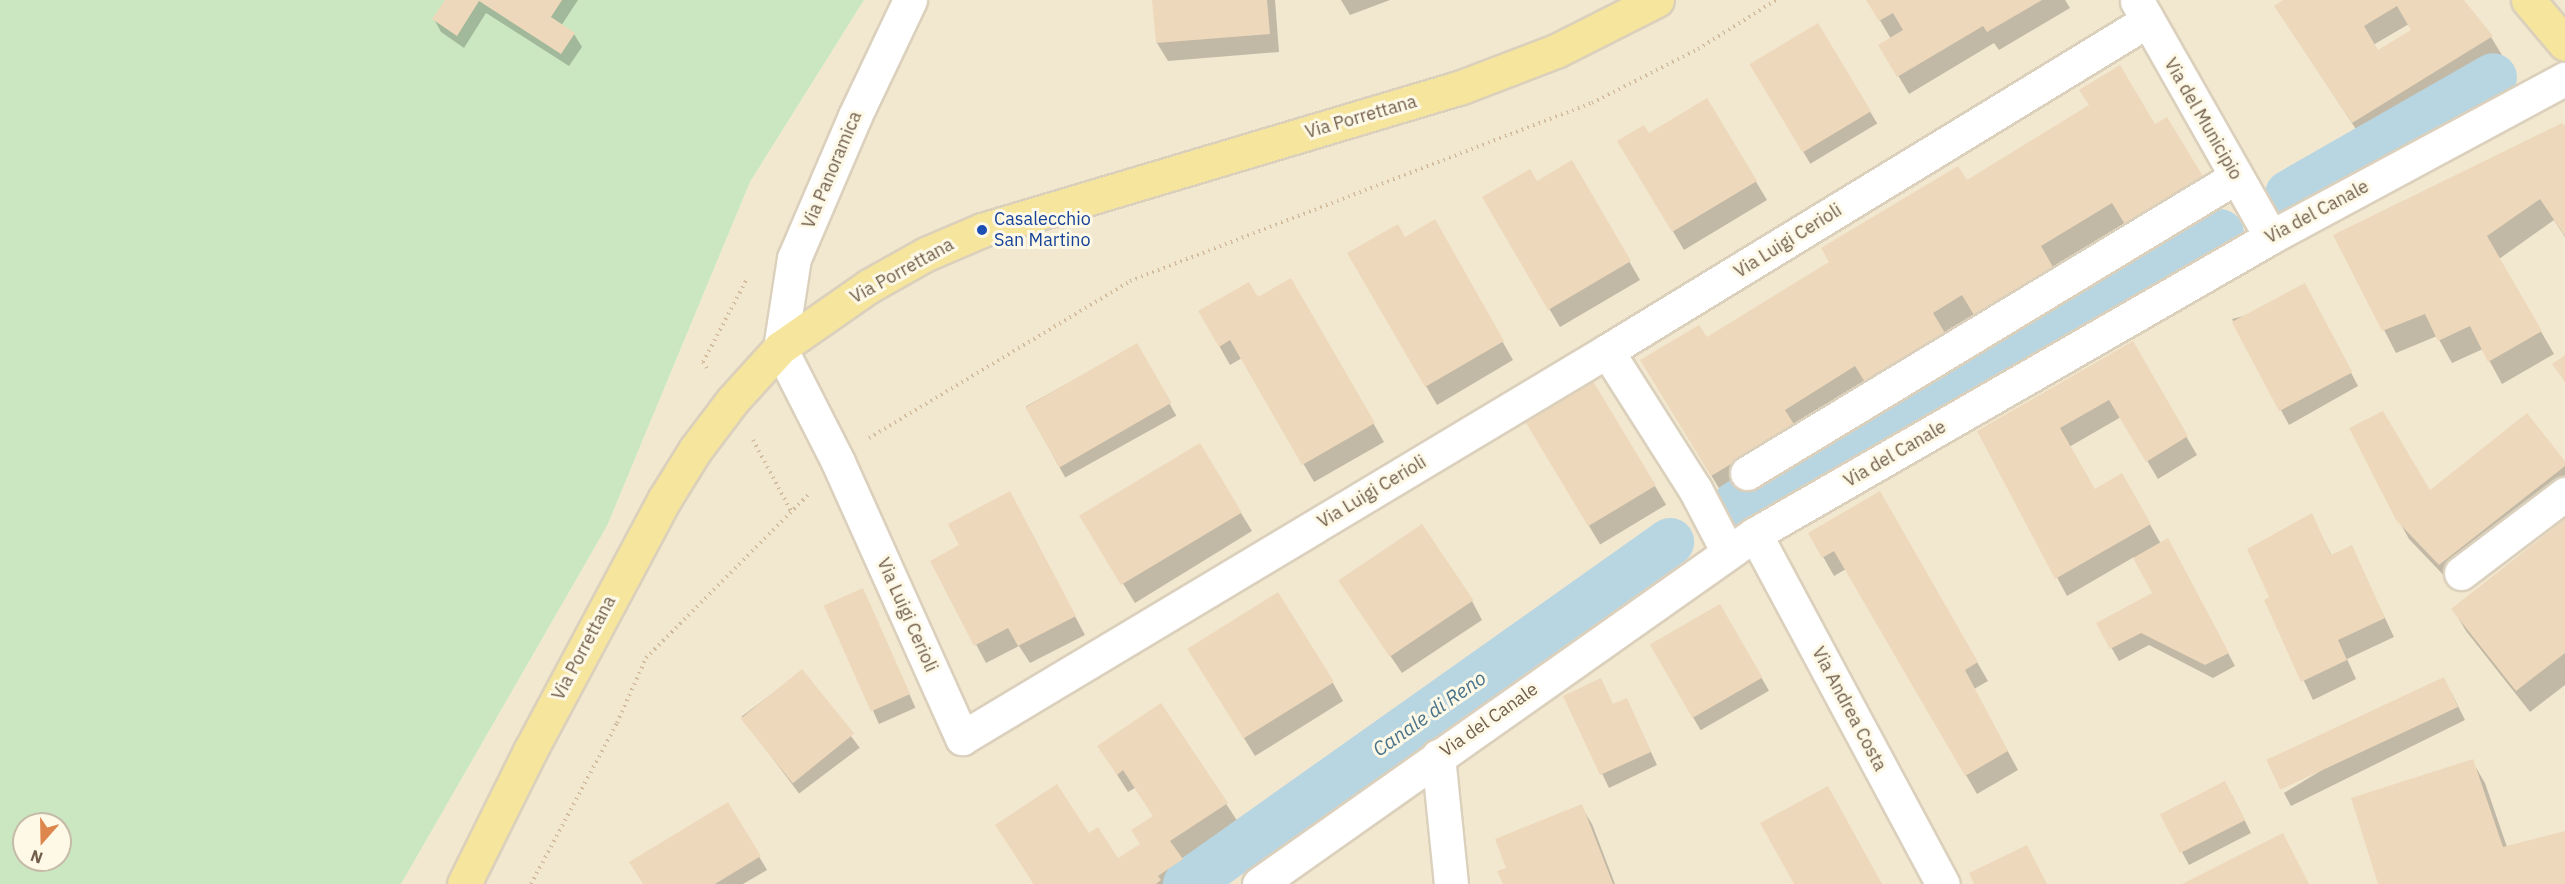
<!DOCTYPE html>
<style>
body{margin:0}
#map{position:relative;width:2565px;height:884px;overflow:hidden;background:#faf5e1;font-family:"IBM Plex Sans",sans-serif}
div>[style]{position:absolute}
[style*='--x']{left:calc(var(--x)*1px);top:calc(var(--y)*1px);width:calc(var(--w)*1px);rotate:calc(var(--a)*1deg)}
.residential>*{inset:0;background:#f2e8d0}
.green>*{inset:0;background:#cae7c1}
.shadow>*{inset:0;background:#0003;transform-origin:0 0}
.canal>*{height:48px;margin:-24px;padding:0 24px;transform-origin:24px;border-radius:24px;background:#b8d5e2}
.building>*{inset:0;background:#eed8bb;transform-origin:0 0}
.path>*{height:4px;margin-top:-2px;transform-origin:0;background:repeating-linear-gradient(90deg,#d2bc9e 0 1.5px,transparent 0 6px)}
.roads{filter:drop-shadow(2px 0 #dbd0bc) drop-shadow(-2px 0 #dbd0bc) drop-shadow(0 2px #dbd0bc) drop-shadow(0 -2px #dbd0bc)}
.street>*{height:33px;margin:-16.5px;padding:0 16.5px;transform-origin:16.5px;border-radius:16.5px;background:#fff}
.primary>*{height:33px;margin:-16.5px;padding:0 16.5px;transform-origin:16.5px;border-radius:16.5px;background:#f6e59d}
.dots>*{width:16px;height:16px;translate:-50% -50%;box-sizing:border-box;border:3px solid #fef9e7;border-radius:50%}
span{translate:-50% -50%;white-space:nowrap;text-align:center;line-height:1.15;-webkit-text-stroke:6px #fef9e7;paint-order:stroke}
.street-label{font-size:18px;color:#705e4a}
.transit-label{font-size:18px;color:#164399}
.left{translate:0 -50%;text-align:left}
.water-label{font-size:20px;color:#48738a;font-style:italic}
.north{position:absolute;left:12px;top:812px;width:60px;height:60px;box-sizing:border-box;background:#fef9e7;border:2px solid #c5bba8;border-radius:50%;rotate:200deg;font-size:16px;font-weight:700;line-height:24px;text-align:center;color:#705e4a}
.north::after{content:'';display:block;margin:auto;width:21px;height:27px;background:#de874d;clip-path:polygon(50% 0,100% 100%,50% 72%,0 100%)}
</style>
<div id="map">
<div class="residential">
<div style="clip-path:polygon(864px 0,2565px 0,2565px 884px,401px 884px,607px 526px,750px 182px)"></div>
</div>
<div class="green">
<div style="clip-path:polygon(evenodd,0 0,864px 0,750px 182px,607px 526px,401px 884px,0 884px,0 0,24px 824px,60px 824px,60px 860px,24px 860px,24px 824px)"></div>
</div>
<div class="shadow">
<div style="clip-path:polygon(447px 0,578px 0,561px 26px,574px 34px,582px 47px,569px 66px,486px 13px,464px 48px,441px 32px,434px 19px)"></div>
<div style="clip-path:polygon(1154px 0,1275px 0,1279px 52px,1168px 61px,1157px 43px)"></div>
<div style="clip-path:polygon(1341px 0,1390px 0,1350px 15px)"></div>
<div style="clip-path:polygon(1868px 0,2065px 0,2070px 8px,1999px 50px,1994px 43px,1909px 94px,1880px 45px,1891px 39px)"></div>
<div style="clip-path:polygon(evenodd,2285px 0,2462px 0,2491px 37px,2502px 55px,2363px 140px,2287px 24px,2285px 0,2409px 24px,2413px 31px,2378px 52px,2373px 45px,2409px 24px)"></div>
<div style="left:1818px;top:25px;width:115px;height:78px;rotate:59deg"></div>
<div style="clip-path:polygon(1707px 100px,1767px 200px,1684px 250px,1619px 141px,1648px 135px)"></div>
<div style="clip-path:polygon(2155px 126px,2203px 178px,1806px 449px,1725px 498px,1655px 383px,1706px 339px,1966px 182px)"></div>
<div style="clip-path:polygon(2565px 128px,2565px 237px,2554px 220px,2499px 259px,2554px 354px,2502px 384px,2483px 349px,2452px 363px,2437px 336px,2396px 353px,2335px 235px)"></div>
<div style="clip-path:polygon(1572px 162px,1640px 280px,1560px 327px,1484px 198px,1537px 183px)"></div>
<div style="clip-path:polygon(1434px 221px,1513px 360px,1437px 405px,1349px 254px,1404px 239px)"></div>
<div style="clip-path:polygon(1291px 280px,1384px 442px,1314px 482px,1242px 358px,1230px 365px,1200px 312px,1257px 299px)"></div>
<div style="clip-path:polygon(2312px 298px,2358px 386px,2289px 425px,2232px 319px)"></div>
<div style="clip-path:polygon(2132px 343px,2197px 455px,2158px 479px,2121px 417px,2069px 447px,2095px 491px,2122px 475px,2161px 544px,2175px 553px,2235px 666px,2213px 678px,2149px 645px,2119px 661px,2098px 624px,2154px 594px,2134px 557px,2067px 596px,1979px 432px)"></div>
<div style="left:1137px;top:345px;width:81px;height:127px;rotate:61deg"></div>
<div style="left:1593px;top:383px;width:142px;height:77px;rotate:59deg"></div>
<div style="clip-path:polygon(2565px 464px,2565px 492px,2451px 583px,2409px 539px,2398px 519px,2430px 492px)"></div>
<div style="clip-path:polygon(1879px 493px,1988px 681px,1974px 689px,2018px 770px,1977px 794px,1846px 569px,1834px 576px,1810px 534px)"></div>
<div style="clip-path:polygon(1019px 511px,1085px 635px,1030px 663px,1019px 646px,986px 663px,932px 562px)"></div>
<div style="clip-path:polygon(1241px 513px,1252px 531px,1135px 603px,1093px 535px)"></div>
<div style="clip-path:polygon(2311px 515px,2332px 556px,2351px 547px,2394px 637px,2347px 659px,2356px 679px,2313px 700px,2266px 601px,2271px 598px)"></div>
<div style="clip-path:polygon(2565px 521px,2565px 685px,2530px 712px,2466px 631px,2453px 609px)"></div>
<div style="left:863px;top:590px;width:129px;height:40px;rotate:66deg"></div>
<div style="clip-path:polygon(1351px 598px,1472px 601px,1482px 620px,1402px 673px)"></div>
<div style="left:1720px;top:606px;width:98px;height:79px;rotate:60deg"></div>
<div style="clip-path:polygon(1200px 667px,1333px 683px,1343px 701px,1255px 756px)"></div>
<div style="left:802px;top:671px;width:96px;height:76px;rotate:53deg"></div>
<div style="clip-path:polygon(2451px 692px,2465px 720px,2291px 806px,2284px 793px)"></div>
<div style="clip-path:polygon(1565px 696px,1614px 706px,1633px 713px,1657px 765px,1609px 788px)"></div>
<div style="clip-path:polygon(1161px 705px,1238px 822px,1181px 859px,1192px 878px,1184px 884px,1034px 884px,997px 826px,1089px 835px,1118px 860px,1141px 845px,1154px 817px,1135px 788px,1128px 792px,1099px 746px)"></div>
<div style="clip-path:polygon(2472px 761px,2485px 783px,2507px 847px,2565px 833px,2565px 884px,2380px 884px)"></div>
<div style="clip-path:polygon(2232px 795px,2251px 833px,2189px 865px,2162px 815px)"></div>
<div style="clip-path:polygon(728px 804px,767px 870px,743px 884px,644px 884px)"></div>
<div style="clip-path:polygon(1581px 806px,1592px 824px,1615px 884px,1504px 884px,1508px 868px)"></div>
</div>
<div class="canal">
<div style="--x:2289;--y:194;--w:235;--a:-29.8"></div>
<div style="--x:1736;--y:505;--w:555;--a:-29.34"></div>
<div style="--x:1187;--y:884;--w:592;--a:-35.3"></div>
</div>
<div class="building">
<div style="clip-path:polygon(445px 0,562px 0,551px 17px,575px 33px,561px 54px,479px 1px,457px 36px,432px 19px)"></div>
<div style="clip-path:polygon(1152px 0,1267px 0,1270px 34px,1156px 43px)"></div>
<div style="clip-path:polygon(1866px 0,2042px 0,1987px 32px,1983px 26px,1897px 77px,1878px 45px,1903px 30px,1893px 13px,1879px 21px)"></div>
<div style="clip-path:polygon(evenodd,2283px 0,2464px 0,2493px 36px,2352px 123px,2274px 6px,2283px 0,2397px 6px,2411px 30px,2378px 50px,2364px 26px,2397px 6px)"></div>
<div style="left:1818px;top:23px;width:103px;height:80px;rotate:59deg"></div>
<div style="clip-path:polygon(2120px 65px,2155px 124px,2167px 117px,2204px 178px,2126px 226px,2112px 203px,2041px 246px,2053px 267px,1974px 315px,1962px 295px,1933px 313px,1948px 338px,1868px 387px,1855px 366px,1785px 410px,1795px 426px,1711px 476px,1640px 360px,1699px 325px,1707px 337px,1829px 262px,1821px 248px,1958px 166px,1967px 180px,2089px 105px,2079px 90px)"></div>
<div style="clip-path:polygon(1707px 98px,1757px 181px,1672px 232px,1617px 141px,1644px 125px,1649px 133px)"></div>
<div style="clip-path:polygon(2562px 123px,2565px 126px,2565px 236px,2540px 199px,2487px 236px,2542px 331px,2488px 362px,2470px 326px,2438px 341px,2425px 314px,2382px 331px,2333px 235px)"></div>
<div style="clip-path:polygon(1572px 160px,1631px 261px,1548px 310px,1482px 197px,1530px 169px,1537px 181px)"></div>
<div style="clip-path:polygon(1435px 219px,1504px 341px,1425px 387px,1347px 253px,1398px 224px,1405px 237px)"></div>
<div style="clip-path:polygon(1291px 278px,1375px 423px,1302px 465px,1230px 340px,1219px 347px,1198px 311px,1249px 282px,1258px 297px)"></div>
<div style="left:2305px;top:283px;width:101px;height:83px;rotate:62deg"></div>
<div style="clip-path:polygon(2133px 341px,2188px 436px,2146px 462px,2109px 400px,2060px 428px,2095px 489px,2122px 473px,2151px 524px,2055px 579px,1977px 431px)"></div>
<div style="left:1137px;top:343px;width:69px;height:129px;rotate:60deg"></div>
<div style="clip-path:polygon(2565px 355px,2565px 382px,2552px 364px)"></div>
<div style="left:1593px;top:381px;width:122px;height:79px;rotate:59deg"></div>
<div style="clip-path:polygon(2383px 411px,2430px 490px,2527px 413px,2565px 461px,2565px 466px,2439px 565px,2396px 520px,2349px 428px)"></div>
<div style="left:1200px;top:443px;width:81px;height:141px;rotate:59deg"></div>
<div style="clip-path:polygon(1010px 491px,1076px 616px,1018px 646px,1008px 628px,974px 646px,930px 561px,959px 545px,948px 524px)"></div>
<div style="clip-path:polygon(1880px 491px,1978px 662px,1965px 670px,2008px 751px,1965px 776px,1834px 551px,1822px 558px,1808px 533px)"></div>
<div style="clip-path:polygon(2312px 513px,2331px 555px,2352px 545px,2385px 618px,2338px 640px,2347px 660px,2301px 682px,2264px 600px,2269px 597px,2247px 549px)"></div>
<div style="clip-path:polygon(2565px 519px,2565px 653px,2516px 691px,2451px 609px)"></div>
<div style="left:1422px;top:524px;width:92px;height:101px;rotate:56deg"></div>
<div style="clip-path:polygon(2168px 538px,2229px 653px,2205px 665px,2141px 633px,2110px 649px,2096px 623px,2152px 593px,2133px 558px)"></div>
<div style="left:863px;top:588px;width:116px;height:43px;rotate:66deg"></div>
<div style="left:1278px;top:592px;width:106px;height:107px;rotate:58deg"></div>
<div style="left:1720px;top:604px;width:85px;height:81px;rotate:60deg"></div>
<div style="left:802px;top:669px;width:83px;height:79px;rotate:51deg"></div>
<div style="left:2444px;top:677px;width:33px;height:196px;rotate:65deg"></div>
<div style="clip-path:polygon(1601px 678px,1613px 704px,1627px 698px,1651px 752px,1600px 775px,1563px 696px)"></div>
<div style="clip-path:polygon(1161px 703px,1228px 803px,1170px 841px,1183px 859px,1158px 876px,1161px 880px,1156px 884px,1034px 884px,995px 825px,1057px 784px,1089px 833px,1098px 827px,1118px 858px,1140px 844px,1131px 830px,1153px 816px,1123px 770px,1117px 775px,1097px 746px)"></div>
<div style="clip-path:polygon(2473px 759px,2503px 847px,2565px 831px,2565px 884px,2378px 884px,2351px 798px)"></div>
<div style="left:2225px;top:781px;width:44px;height:73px;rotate:63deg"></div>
<div style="clip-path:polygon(1828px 786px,1882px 884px,1794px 884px,1760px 823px)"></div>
<div style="clip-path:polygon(728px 802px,761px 856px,715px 884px,643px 884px,629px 862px)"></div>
<div style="clip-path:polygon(1582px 804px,1613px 884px,1503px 884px,1497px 871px,1506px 868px,1495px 839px)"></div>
<div style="clip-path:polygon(2283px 833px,2309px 884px,2182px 884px)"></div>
<div style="clip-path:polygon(2027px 845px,2047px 884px,1974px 884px,1969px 873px)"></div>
</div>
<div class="path">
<div style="--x:707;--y:368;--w:7;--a:-124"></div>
<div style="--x:703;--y:362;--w:96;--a:-62.1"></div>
<div style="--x:869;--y:438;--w:305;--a:-31"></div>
<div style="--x:1130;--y:281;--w:495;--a:-21.1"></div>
<div style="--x:1592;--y:103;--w:119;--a:-27"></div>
<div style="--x:1698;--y:49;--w:92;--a:-32.1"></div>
<div style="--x:753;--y:440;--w:83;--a:61.9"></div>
<div style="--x:531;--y:884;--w:183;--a:-61.9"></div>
<div style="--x:617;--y:723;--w:71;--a:-66"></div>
<div style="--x:646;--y:658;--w:231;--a:-45.2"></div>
</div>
<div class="roads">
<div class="street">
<div style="--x:910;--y:0;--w:128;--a:115.4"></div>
<div style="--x:855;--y:116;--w:155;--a:113.2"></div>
<div style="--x:794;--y:258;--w:91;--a:98.8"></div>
<div style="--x:780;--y:348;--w:128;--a:63"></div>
<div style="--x:838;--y:462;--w:303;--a:65.8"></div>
<div style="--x:962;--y:738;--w:752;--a:-30.96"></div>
<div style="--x:1607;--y:351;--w:633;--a:-31.43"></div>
<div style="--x:2137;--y:1;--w:271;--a:60.4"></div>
<div style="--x:1607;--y:351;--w:164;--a:57.5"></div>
<div style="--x:1695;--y:489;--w:71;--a:62.4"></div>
<div style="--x:1747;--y:473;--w:572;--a:-31.19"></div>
<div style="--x:1755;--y:534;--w:397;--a:61.8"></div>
<div style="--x:2461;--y:573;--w:131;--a:-37.2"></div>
<div style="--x:1438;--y:756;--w:129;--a:84.2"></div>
<div style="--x:1259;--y:884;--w:607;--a:-35.21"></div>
<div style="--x:1755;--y:534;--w:595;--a:-29.92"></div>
<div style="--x:2271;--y:237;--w:334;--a:-28.3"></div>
</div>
<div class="primary">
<div style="--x:2528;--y:0;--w:57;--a:49.9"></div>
<div style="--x:464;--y:884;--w:148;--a:-63.6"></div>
<div style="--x:530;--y:751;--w:285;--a:-61.9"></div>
<div style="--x:664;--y:500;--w:59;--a:-58.2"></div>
<div style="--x:695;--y:450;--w:61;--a:-52.9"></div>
<div style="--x:732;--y:401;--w:72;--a:-47.8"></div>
<div style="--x:780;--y:348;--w:108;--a:-34.9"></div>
<div style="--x:869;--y:286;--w:65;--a:-29.3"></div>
<div style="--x:926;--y:254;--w:61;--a:-23.2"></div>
<div style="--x:982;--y:230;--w:498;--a:-16.6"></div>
<div style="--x:1459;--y:88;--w:104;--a:-20.9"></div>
<div style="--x:1556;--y:51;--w:113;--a:-26.8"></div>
</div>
</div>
<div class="dots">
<div style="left:982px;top:230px;background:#1a4fb4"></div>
</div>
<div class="street-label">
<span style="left:1361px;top:117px;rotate:-16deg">Via Porrettana</span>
<span style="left:2203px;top:119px;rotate:60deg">Via del Municipio</span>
<span style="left:832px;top:170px;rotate:-67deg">Via Panoramica</span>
<span style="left:2317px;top:212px;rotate:-28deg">Via del Canale</span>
<span style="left:1788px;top:241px;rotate:-32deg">Via Luigi Cerioli</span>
<span style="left:902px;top:271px;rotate:-29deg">Via Porrettana</span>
<span style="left:1895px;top:454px;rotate:-30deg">Via del Canale</span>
<span style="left:1372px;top:492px;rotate:-31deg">Via Luigi Cerioli</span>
<span style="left:907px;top:615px;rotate:66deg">Via Luigi Cerioli</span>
<span style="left:584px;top:648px;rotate:-62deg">Via Porrettana</span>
<span style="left:1849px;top:709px;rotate:62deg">Via Andrea Costa</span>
<span style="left:1489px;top:720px;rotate:-35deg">Via del Canale</span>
</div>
<div class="transit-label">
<span class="left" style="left:994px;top:230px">Casalecchio<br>San Martino</span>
</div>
<div class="water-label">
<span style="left:1429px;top:713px;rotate:-35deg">Canale di Reno</span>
</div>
<div class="north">N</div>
</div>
